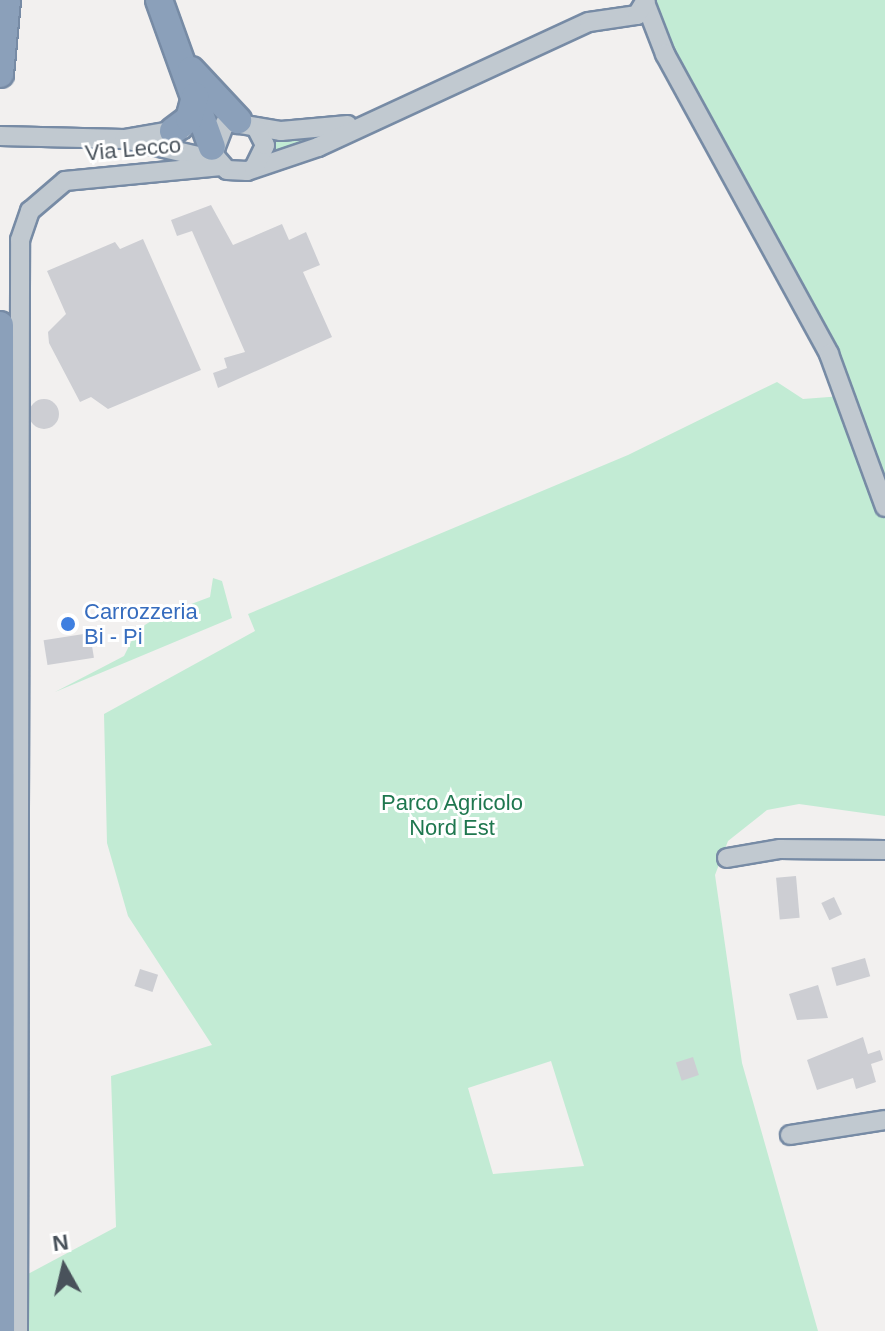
<!DOCTYPE html>
<style>
body{margin:0}
#map{position:relative;width:885px;height:1331px;overflow:hidden;background:#f2f0ef;font-family:Arial,sans-serif}
div>[style]{position:absolute}
[style*='--x']{left:calc(var(--x)*1px);top:calc(var(--y)*1px);width:calc(var(--w)*1px);rotate:calc(var(--a)*1deg)}
.green>*{inset:0;background:#c2ebd4}
.building>*{inset:0;background:#cdced3;transform-origin:0 0}
.round{border-radius:50%}
.roads{filter:drop-shadow(2px 0 #778ba5) drop-shadow(-2px 0 #778ba5) drop-shadow(0 2px #778ba5) drop-shadow(0 -2px #778ba5)}
.minor>*{height:18px;margin:-9px;padding:0 9px;transform-origin:9px;border-radius:9px;background:#c1c9d0}
.highway>*{height:26px;margin:-13px;padding:0 13px;transform-origin:13px;border-radius:13px;background:#8ba0ba}
.dots>*{width:22px;height:22px;translate:-50% -50%;box-sizing:border-box;border:4px solid #fff;border-radius:50%}
span{translate:-50% -50%;white-space:nowrap;text-align:center;line-height:1.15;-webkit-text-stroke:6px #fff;paint-order:stroke}
.street-label{font-size:22px;color:#49525b}
.shop-label{font-size:22px;color:#366cbe}
.left{translate:0 -50%;text-align:left}
.park-label{font-size:22px;color:#1f774f}
.north{position:absolute;left:24px;top:1227px;width:80px;height:80px;-webkit-text-stroke:6px #fff;paint-order:stroke;rotate:352deg;font-size:22px;font-weight:700;line-height:32px;text-align:center;color:#49525b}
.north::after{content:'';display:block;margin:auto;width:28px;height:36px;background:#49525b;clip-path:polygon(50% 0,100% 100%,50% 72%,0 100%)}
</style>
<div id="map">
<div class="green">
<div style="clip-path:polygon(evenodd,654px 0,885px 0,885px 816px,799px 804px,767px 810px,728px 841px,715px 875px,742px 1063px,818px 1331px,28px 1331px,28px 1274px,116px 1227px,111px 1076px,212px 1045px,128px 916px,107px 843px,104px 714px,255px 631px,248px 614px,628px 455px,777px 382px,803px 399px,842px 396px,662px 36px,654px 0,551px 1061px,584px 1166px,493px 1174px,468px 1088px,551px 1061px)"></div>
<div style="clip-path:polygon(272px 137px,299px 140px,317px 139px,271px 155px)"></div>
<div style="clip-path:polygon(213px 578px,222px 581px,232px 618px,55px 692px,124px 656px,137px 630px,159px 616px,210px 597px)"></div>
</div>
<div class="building">
<div style="clip-path:polygon(211px 205px,233px 245px,282px 224px,289px 240px,306px 232px,320px 265px,303px 272px,332px 337px,218px 388px,213px 373px,227px 368px,224px 358px,245px 352px,192px 231px,177px 236px,171px 220px)"></div>
<div style="clip-path:polygon(143px 239px,201px 370px,108px 409px,91px 397px,80px 402px,49px 343px,48px 332px,66px 314px,47px 271px,115px 242px,120px 249px)"></div>
<div class="round" style="left:29px;top:399px;width:30px;height:30px"></div>
<div style="left:90px;top:633px;width:25px;height:47px;rotate:81deg"></div>
<div style="left:796px;top:876px;width:42px;height:20px;rotate:85deg"></div>
<div style="left:834px;top:897px;width:19px;height:14px;rotate:65deg"></div>
<div style="left:865px;top:958px;width:19px;height:35px;rotate:74deg"></div>
<div style="left:140px;top:969px;width:19px;height:18px;rotate:18deg"></div>
<div style="clip-path:polygon(818px 985px,828px 1018px,797px 1020px,789px 994px)"></div>
<div style="clip-path:polygon(863px 1037px,868px 1054px,880px 1050px,883px 1060px,871px 1064px,876px 1082px,856px 1089px,853px 1078px,817px 1090px,807px 1060px)"></div>
<div style="left:693px;top:1057px;width:19px;height:18px;rotate:72deg"></div>
</div>
<div class="roads">
<div class="minor">
<div style="--x:646;--y:5;--w:53;--a:68.8"></div>
<div style="--x:665;--y:54;--w:342;--a:61.3"></div>
<div style="--x:829;--y:354;--w:163;--a:69.9"></div>
<div style="--x:228;--y:122;--w:54;--a:9.6"></div>
<div style="--x:281;--y:131;--w:67;--a:-5.1"></div>
<div style="--x:225;--y:123;--w:33;--a:111"></div>
<div style="--x:213;--y:154;--w:21;--a:49"></div>
<div style="--x:227;--y:170;--w:20;--a:3"></div>
<div style="--x:247;--y:171;--w:75;--a:-18.7"></div>
<div style="--x:318;--y:147;--w:298;--a:-24.8"></div>
<div style="--x:589;--y:22;--w:49;--a:-8.3"></div>
<div style="--x:637;--y:15;--w:17;--a:-59"></div>
<div style="--x:0;--y:136;--w:124;--a:1.4"></div>
<div style="--x:124;--y:139;--w:94;--a:12.9"></div>
<div style="--x:124;--y:139;--w:60;--a:-9.6"></div>
<div style="--x:254;--y:168;--w:25;--a:-64"></div>
<div style="--x:265;--y:145;--w:20;--a:-117"></div>
<div style="--x:727;--y:858;--w:54;--a:-9.6"></div>
<div style="--x:780;--y:849;--w:105;--a:0.5"></div>
<div style="--x:790;--y:1135;--w:96;--a:-9"></div>
<div style="--x:18;--y:1331;--w:1091;--a:-89.89"></div>
<div style="--x:20;--y:240;--w:31;--a:-71"></div>
<div style="--x:30;--y:211;--w:46;--a:-40.6"></div>
<div style="--x:65;--y:181;--w:157;--a:-5.5"></div>
</div>
<div class="highway">
<div style="--x:159;--y:0;--w:156;--a:70.2"></div>
<div style="--x:191;--y:70;--w:69;--a:46.8"></div>
<div style="--x:0;--y:74;--w:74;--a:-84.6"></div>
<div style="--x:173;--y:131;--w:20;--a:-37"></div>
<div style="--x:189;--y:119;--w:24;--a:-75"></div>
<div style="--x:0;--y:325;--w:1006;--a:89.94"></div>
</div>
</div>
<div class="dots">
<div style="left:68px;top:624px;background:#3f7fe0"></div>
</div>
<div class="street-label">
<span style="left:133px;top:149px;rotate:-5deg">Via Lecco</span>
</div>
<div class="shop-label">
<span class="left" style="left:84px;top:624px">Carrozzeria<br>Bi - Pi</span>
</div>
<div class="park-label">
<span style="left:452px;top:815px">Parco Agricolo<br>Nord Est</span>
</div>
<div class="north">N</div>
</div>
